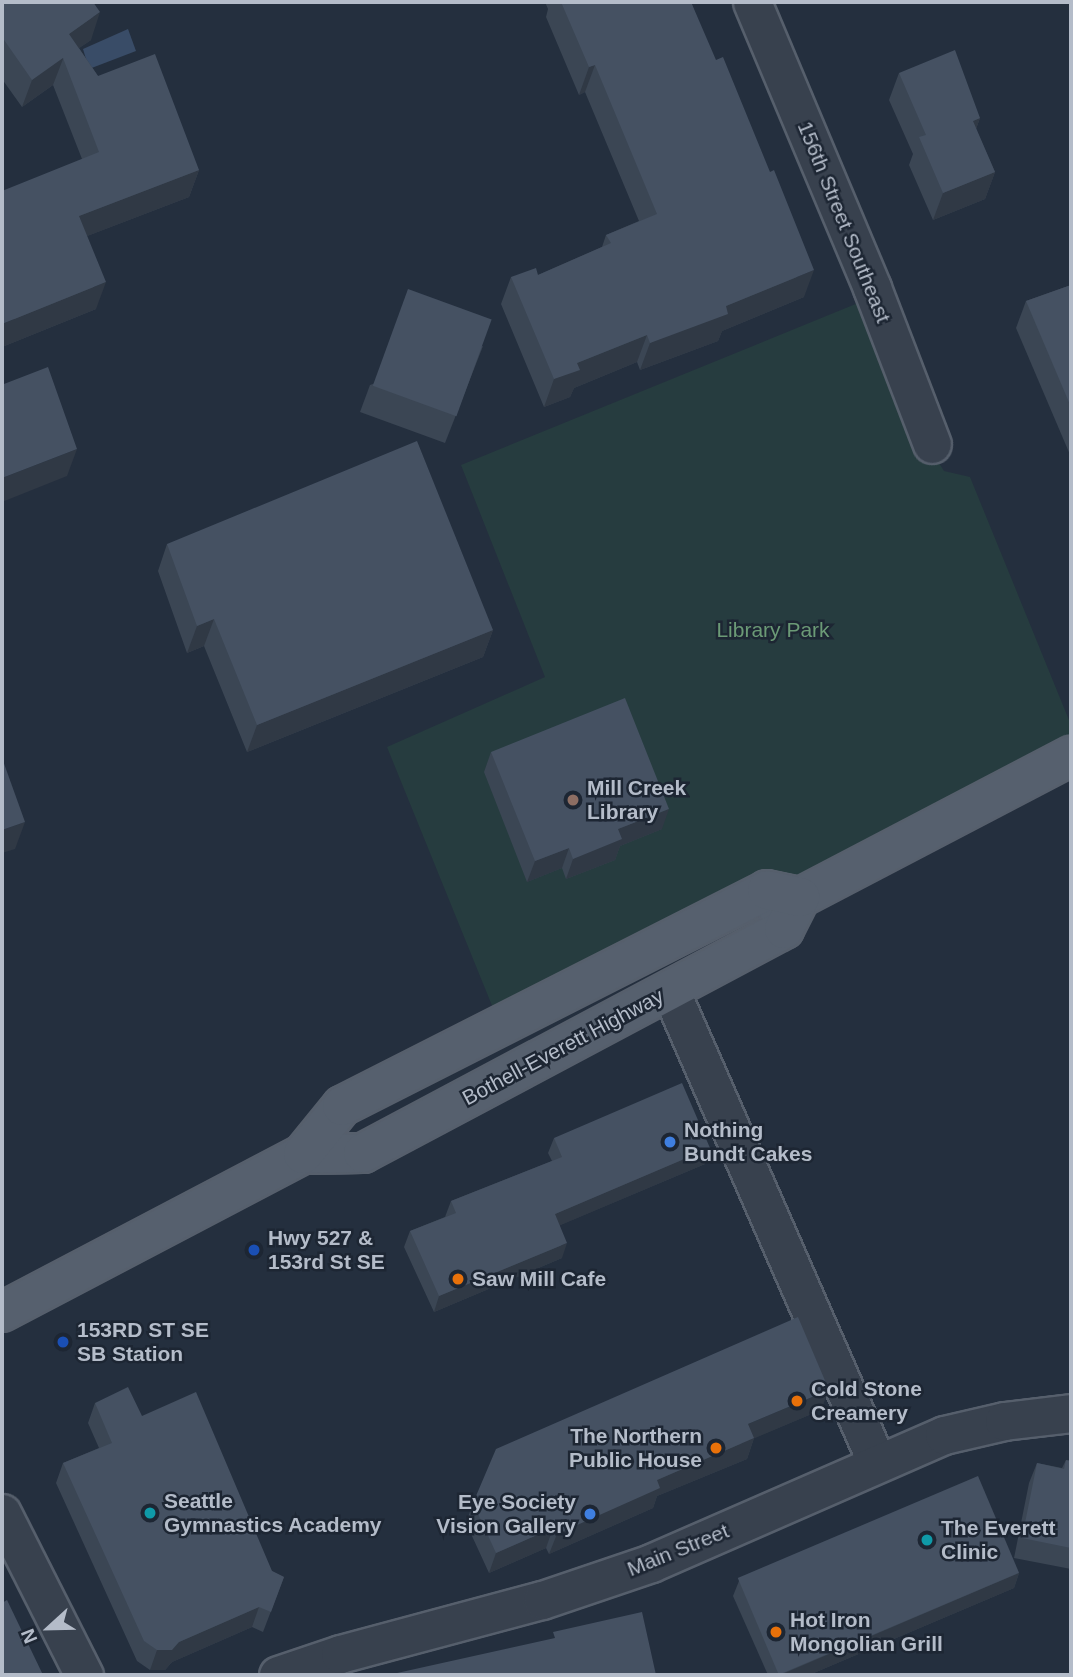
<!DOCTYPE html>
<style>
body{margin:0}
#map{position:relative;width:1073px;height:1677px;overflow:hidden;background:#242f3e;font-family:Helvetica,sans-serif}
div>[style]{position:absolute}
[style*='--x']{left:calc(var(--x)*1px);top:calc(var(--y)*1px);width:calc(var(--w)*1px);rotate:calc(var(--a)*1deg)}
.green>*{inset:0;background:#263c3f}
.water>*{inset:0;background:#394c67}
.roads{filter:drop-shadow(2px 0 #565f6c) drop-shadow(-2px 0 #565f6c) drop-shadow(0 2px #565f6c) drop-shadow(0 -2px #565f6c)}
.minor>*{height:37px;margin:-18.5px;padding:0 18.5px;transform-origin:18.5px;border-radius:18.5px;background:#38414e}
.primary>*{height:38px;margin:-19px;padding:0 19px;transform-origin:19px;border-radius:19px;background:#56606e}
.wall>*{inset:0;background:#3b4654}
.shaded-wall>*{inset:0;background:#303945}
.building>*{inset:0;background:#455162;transform-origin:0 0}
.dots>*{width:19px;height:19px;translate:-50% -50%;box-sizing:border-box;border:4px solid #1d2633;border-radius:50%}
span{translate:-50% -50%;white-space:nowrap;text-align:center;line-height:1.15;-webkit-text-stroke:5px #1d2633;paint-order:stroke}
.street-label{font-size:21px;color:#b4bcc9}
.park-label{font-size:21px;color:#6b9a76}
.poi-label{font-size:21px;color:#b4bcc9;font-weight:700}
.left{translate:0 -50%;text-align:left}
.right{translate:-100% -50%;text-align:right}
.frame{position:absolute;inset:0;border:4px solid #b4bcc9;pointer-events:none}
.north{position:absolute;left:14px;top:1593px;width:70px;height:70px;-webkit-text-stroke:5px #1d2633;paint-order:stroke;rotate:248deg;font-size:19px;font-weight:700;line-height:28px;text-align:center;color:#b4bcc9}
.north::after{content:'';display:block;margin:auto;width:24px;height:32px;background:#b4bcc9;clip-path:polygon(50% 0,100% 100%,50% 72%,0 100%)}
</style>
<div id="map">
<div class="green">
<div style="clip-path:polygon(863px 301px,924px 439px,944px 471px,970px 477px,1071px 725px,1071px 746px,800px 877px,753px 880px,495px 1013px,387px 747px,545px 677px,461px 465px)"></div>
</div>
<div class="water">
<div style="clip-path:polygon(128px 29px,136px 51px,89px 69px,83px 49px)"></div>
</div>
<div class="roads">
<div class="minor">
<div style="--x:752;--y:2;--w:310;--a:67.2"></div>
<div style="--x:872;--y:288;--w:167;--a:69"></div>
<div style="--x:670;--y:990;--w:516;--a:66.36"></div>
<div style="--x:2;--y:1513;--w:182;--a:63.2"></div>
<div style="--x:278;--y:1675;--w:65;--a:-18.7"></div>
<div style="--x:340;--y:1654;--w:209;--a:-15"></div>
<div style="--x:542;--y:1600;--w:115;--a:-18.7"></div>
<div style="--x:651;--y:1563;--w:320;--a:-23.6"></div>
<div style="--x:944;--y:1435;--w:62;--a:-13.1"></div>
<div style="--x:1004;--y:1421;--w:67;--a:-6.8"></div>
</div>
<div class="primary">
<div style="--x:778;--y:909;--w:331;--a:-27.6"></div>
<div style="--x:303;--y:1154;--w:60;--a:-1"></div>
<div style="--x:363;--y:1153;--w:477;--a:-28"></div>
<div style="--x:784;--y:929;--w:36;--a:-63"></div>
<div style="--x:2;--y:1312;--w:340;--a:-27.7"></div>
<div style="--x:303;--y:1154;--w:62;--a:-50.9"></div>
<div style="--x:342;--y:1106;--w:477;--a:-26.9"></div>
<div style="--x:767;--y:890;--w:34;--a:12"></div>
</div>
</div>
<div class="wall">
<div style="clip-path:polygon(2px 2px,94px 3px,91px 40px,79px 48px,98px 76px,199px 170px,189px 197px,87px 236px,96px 309px,2px 347px,82px 159px,53px 85px,22px 107px,2px 79px)"></div>
<div style="clip-path:polygon(545px 2px,691px 2px,804px 297px,722px 331px,718px 341px,640px 370px,637px 362px,574px 388px,570px 397px,544px 407px,501px 304px,511px 277px,538px 275px,602px 247px,606px 235px,639px 221px,585px 92px,579px 95px,546px 17px,548px 9px)"></div>
<div style="clip-path:polygon(899px 73px,980px 118px,976px 129px,995px 172px,985px 199px,933px 220px,909px 165px,913px 154px,889px 100px)"></div>
<div style="clip-path:polygon(1071px 285px,1071px 457px,1016px 328px,1026px 301px)"></div>
<div style="clip-path:polygon(483px 346px,445px 443px,360px 412px,370px 385px)"></div>
<div style="clip-path:polygon(167px 544px,493px 630px,483px 657px,247px 752px,204px 646px,187px 653px,158px 571px)"></div>
<div style="clip-path:polygon(491px 752px,662px 829px,620px 846px,615px 860px,566px 879px,562px 868px,527px 882px,484px 772px)"></div>
<div style="clip-path:polygon(554px 1138px,705px 1164px,560px 1225px,562px 1258px,434px 1312px,404px 1247px,410px 1231px,445px 1217px,451px 1201px,552px 1161px,548px 1153px)"></div>
<div style="clip-path:polygon(95px 1403px,142px 1416px,272px 1571px,284px 1577px,263px 1632px,252px 1627px,172px 1662px,165px 1670px,150px 1670px,137px 1661px,56px 1483px,63px 1463px,99px 1448px,88px 1423px)"></div>
<div style="clip-path:polygon(821px 1410px,754px 1438px,747px 1459px,657px 1496px,653px 1508px,549px 1554px,546px 1548px,489px 1573px,466px 1523px,473px 1503px)"></div>
<div style="clip-path:polygon(1066px 1460px,1071px 1461px,1071px 1569px,1014px 1558px,1029px 1483px,1037px 1463px,1062px 1468px)"></div>
<div style="clip-path:polygon(1019px 1573px,1014px 1588px,809px 1675px,768px 1675px,733px 1596px,739px 1581px)"></div>
</div>
<div class="shaded-wall">
<div style="clip-path:polygon(100px 12px,91px 40px,63px 59px,53px 85px,22px 107px,32px 80px,69px 34px)"></div>
<div style="clip-path:polygon(595px 65px,585px 92px,579px 95px,589px 67px)"></div>
<div style="clip-path:polygon(980px 118px,970px 145px,973px 121px)"></div>
<div style="clip-path:polygon(199px 170px,189px 197px,69px 243px,79px 216px)"></div>
<div style="clip-path:polygon(995px 172px,985px 199px,933px 220px,943px 193px)"></div>
<div style="clip-path:polygon(814px 270px,804px 297px,722px 331px,718px 341px,640px 370px,650px 343px,726px 306px)"></div>
<div style="clip-path:polygon(106px 282px,96px 309px,2px 347px,2px 324px)"></div>
<div style="clip-path:polygon(647px 335px,637px 362px,574px 388px,570px 397px,544px 407px,554px 379px,577px 363px)"></div>
<div style="clip-path:polygon(77px 449px,67px 476px,2px 502px,2px 478px)"></div>
<div style="clip-path:polygon(214px 619px,204px 646px,187px 653px,197px 626px)"></div>
<div style="clip-path:polygon(493px 630px,483px 657px,247px 752px,257px 725px)"></div>
<div style="clip-path:polygon(669px 809px,662px 829px,620px 846px,615px 860px,566px 879px,573px 859px,618px 829px)"></div>
<div style="clip-path:polygon(25px 822px,15px 849px,2px 853px,2px 830px)"></div>
<div style="clip-path:polygon(569px 848px,562px 868px,527px 882px,535px 861px)"></div>
<div style="clip-path:polygon(710px 1148px,705px 1164px,549px 1230px,555px 1214px)"></div>
<div style="clip-path:polygon(567px 1243px,562px 1258px,434px 1312px,439px 1296px)"></div>
<div style="clip-path:polygon(829px 1390px,821px 1410px,741px 1444px,748px 1424px)"></div>
<div style="clip-path:polygon(754px 1438px,747px 1459px,657px 1496px,653px 1508px,549px 1554px,557px 1534px,657px 1480px)"></div>
<div style="clip-path:polygon(553px 1528px,546px 1548px,489px 1573px,496px 1553px)"></div>
<div style="clip-path:polygon(1019px 1573px,1014px 1588px,809px 1675px,780px 1675px)"></div>
<div style="clip-path:polygon(259px 1607px,252px 1627px,172px 1662px,165px 1670px,150px 1670px,157px 1650px,179px 1642px)"></div>
</div>
<div class="building">
<div style="clip-path:polygon(2px 2px,93px 2px,100px 12px,69px 34px,98px 76px,155px 54px,199px 170px,79px 216px,106px 282px,2px 324px,2px 191px,99px 152px,63px 58px,32px 80px,2px 37px)"></div>
<div style="clip-path:polygon(561px 2px,691px 2px,716px 60px,723px 57px,770px 172px,774px 170px,814px 270px,726px 306px,728px 314px,650px 343px,647px 335px,577px 363px,580px 370px,554px 379px,511px 277px,536px 268px,538px 275px,611px 243px,606px 235px,657px 214px,595px 65px,589px 67px)"></div>
<div style="clip-path:polygon(955px 50px,980px 118px,973px 121px,995px 172px,943px 193px,919px 137px,926px 135px,899px 73px)"></div>
<div style="clip-path:polygon(1071px 285px,1071px 407px,1026px 301px)"></div>
<div style="left:408px;top:289px;width:89px;height:103px;rotate:20deg"></div>
<div style="clip-path:polygon(48px 367px,77px 449px,2px 478px,2px 379px,4px 384px)"></div>
<div style="clip-path:polygon(417px 441px,493px 630px,257px 725px,214px 619px,197px 626px,167px 544px)"></div>
<div style="clip-path:polygon(625px 698px,669px 809px,618px 829px,622px 839px,573px 859px,569px 848px,535px 861px,491px 752px)"></div>
<div style="clip-path:polygon(2px 758px,25px 822px,2px 830px)"></div>
<div style="clip-path:polygon(682px 1083px,710px 1148px,555px 1214px,567px 1243px,439px 1296px,410px 1231px,456px 1213px,451px 1201px,562px 1157px,554px 1138px)"></div>
<div style="clip-path:polygon(798px 1317px,829px 1390px,748px 1424px,754px 1438px,657px 1480px,660px 1488px,557px 1534px,553px 1528px,496px 1553px,473px 1503px,496px 1449px)"></div>
<div style="clip-path:polygon(128px 1387px,142px 1416px,196px 1392px,272px 1571px,284px 1577px,271px 1612px,259px 1607px,179px 1642px,172px 1650px,157px 1650px,144px 1641px,63px 1463px,112px 1443px,95px 1403px)"></div>
<div style="clip-path:polygon(1066px 1460px,1071px 1461px,1071px 1548px,1022px 1538px,1037px 1463px,1064px 1469px)"></div>
<div style="left:978px;top:1476px;width:105px;height:261px;rotate:67deg"></div>
<div style="clip-path:polygon(7px 1600px,43px 1675px,2px 1675px,2px 1603px)"></div>
<div style="clip-path:polygon(642px 1612px,656px 1675px,388px 1675px,555px 1638px,553px 1632px)"></div>
</div>
<div class="dots">
<div style="left:573px;top:800px;background:#8d6e63"></div>
<div style="left:670px;top:1142px;background:#3f7fe0"></div>
<div style="left:254px;top:1250px;background:#1a4fb4"></div>
<div style="left:458px;top:1279px;background:#e8710a"></div>
<div style="left:63px;top:1342px;background:#1a4fb4"></div>
<div style="left:797px;top:1401px;background:#e8710a"></div>
<div style="left:716px;top:1448px;background:#e8710a"></div>
<div style="left:150px;top:1513px;background:#0f9aa8"></div>
<div style="left:590px;top:1514px;background:#3f7fe0"></div>
<div style="left:927px;top:1540px;background:#0f9aa8"></div>
<div style="left:776px;top:1632px;background:#e8710a"></div>
</div>
<div class="street-label">
<span style="left:844px;top:222px;rotate:68deg">156th Street Southeast</span>
<span style="left:563px;top:1047px;rotate:-28deg">Bothell-Everett Highway</span>
<span style="left:678px;top:1550px;rotate:-22deg">Main Street</span>
</div>
<div class="park-label">
<span style="left:773px;top:630px">Library Park</span>
</div>
<div class="poi-label">
<span class="left" style="left:587px;top:800px">Mill Creek<br>Library</span>
<span class="left" style="left:684px;top:1142px">Nothing<br>Bundt Cakes</span>
<span class="left" style="left:268px;top:1250px">Hwy 527 &amp;<br>153rd St SE</span>
<span class="left" style="left:472px;top:1279px">Saw Mill Cafe</span>
<span class="left" style="left:77px;top:1342px">153RD ST SE<br>SB Station</span>
<span class="left" style="left:811px;top:1401px">Cold Stone<br>Creamery</span>
<span class="right" style="left:702px;top:1448px">The Northern<br>Public House</span>
<span class="left" style="left:164px;top:1513px">Seattle<br>Gymnastics Academy</span>
<span class="right" style="left:576px;top:1514px">Eye Society<br>Vision Gallery</span>
<span class="left" style="left:941px;top:1540px">The Everett<br>Clinic</span>
<span class="left" style="left:790px;top:1632px">Hot Iron<br>Mongolian Grill</span>
</div>
<div class="frame"></div>
<div class="north">N</div>
</div>
